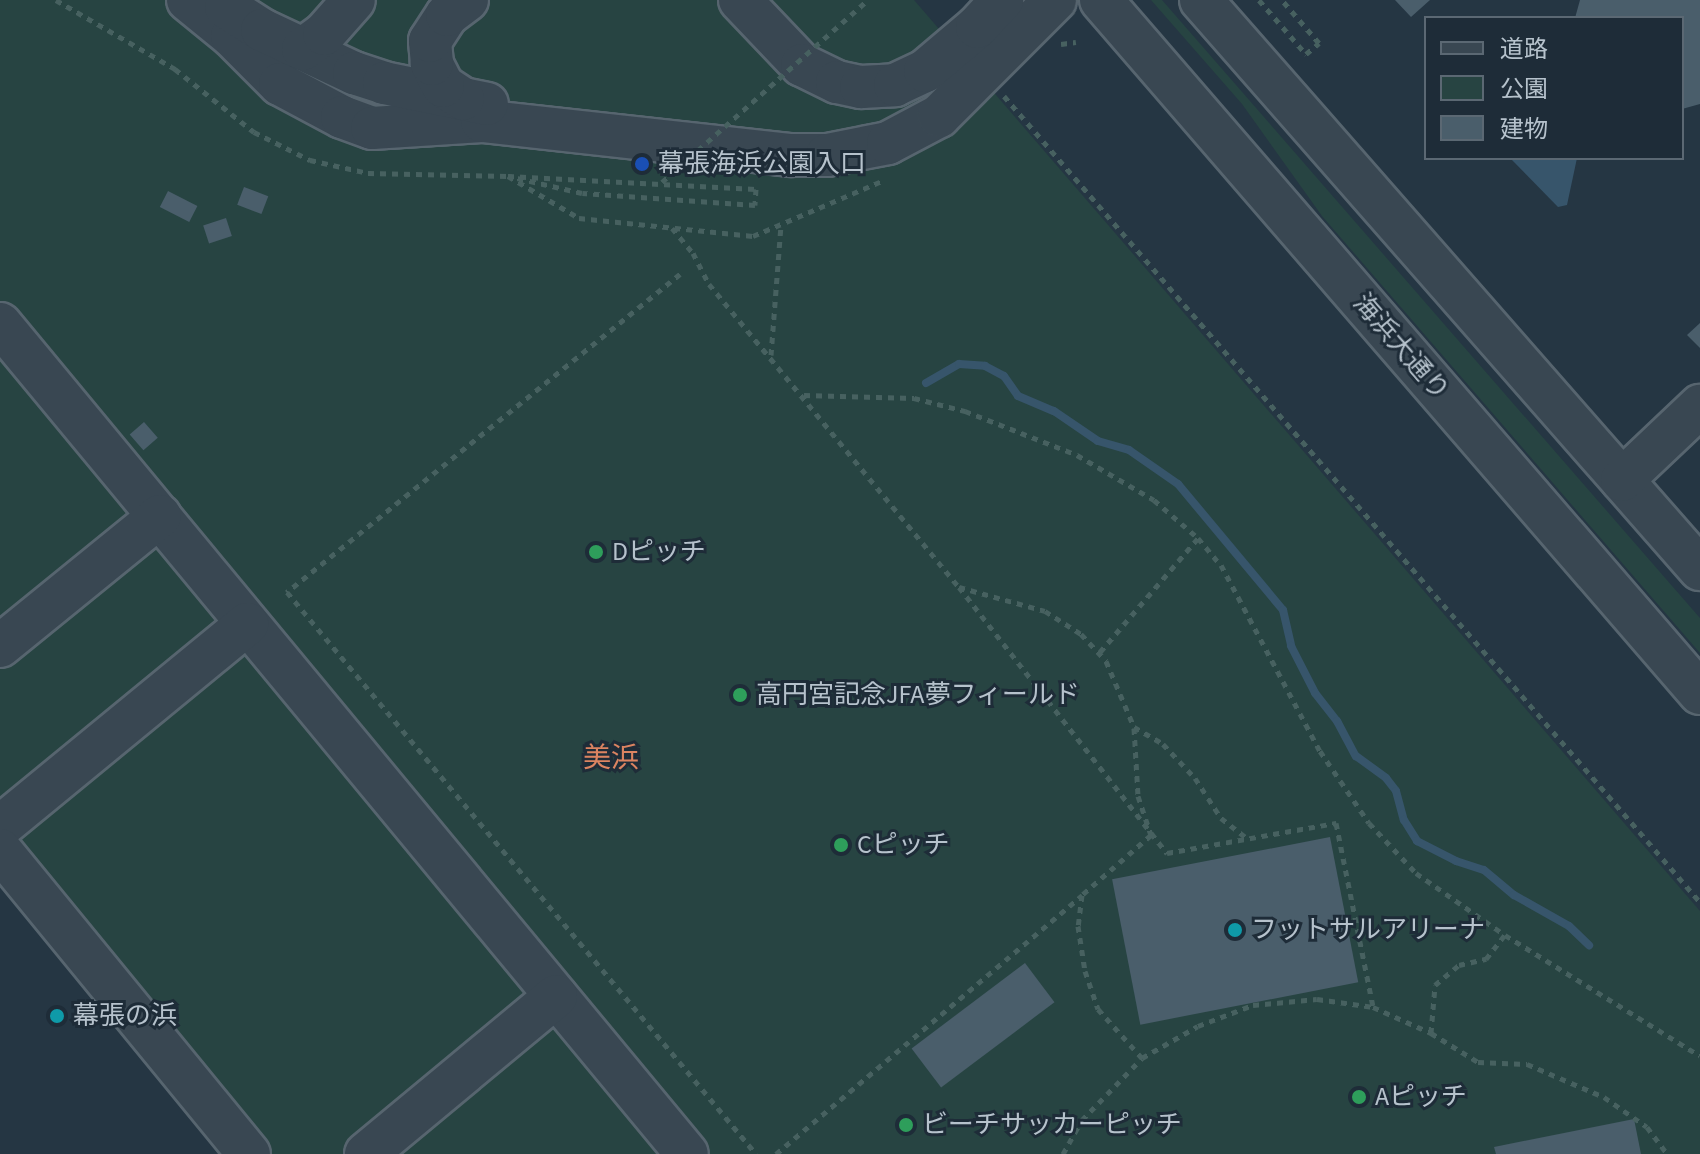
<!DOCTYPE html>
<meta charset="utf-8">
<style>
body{margin:0}
#map{position:relative;width:1700px;height:1154px;overflow:hidden;background:#253643;font-family:"Source Sans 3","Noto Sans JP",sans-serif}
div>[style]{position:absolute}
[style*='--x']{left:calc(var(--x)*1px);top:calc(var(--y)*1px);width:calc(var(--w)*1px);rotate:calc(var(--a)*1deg)}
.green>*{inset:0;background:#274442}
.water>*{inset:0;background:#37556b}
.stream>*{height:8px;margin:-4px;padding:0 4px;transform-origin:4px;border-radius:4px;background:#37556b}
.building>*{inset:0;background:#4a5e6b;transform-origin:0 0}
.path>*{height:5px;margin-top:-2.5px;transform-origin:0;background:repeating-linear-gradient(90deg,#476160 0 6px,transparent 0 12px)}
.roads{filter:drop-shadow(2px 0 #57656f) drop-shadow(-2px 0 #57656f) drop-shadow(0 2px #57656f) drop-shadow(0 -2px #57656f)}
.minor>*{height:42px;margin:-21px;padding:0 21px;transform-origin:21px;border-radius:21px;background:#394752}
.path-bridge>*{height:5px;margin-top:-2.5px;transform-origin:0;background:repeating-linear-gradient(90deg,#476160 0 6px,transparent 0 12px)}
.dots>*{width:22px;height:22px;translate:-50% -50%;box-sizing:border-box;border:4px solid #1e2c38;border-radius:50%}
span{translate:-50% -50%;white-space:nowrap;text-align:center;line-height:1.15;-webkit-text-stroke:6px #1e2c38;paint-order:stroke}
.poi-label{font-size:26px;color:#b6c2cc}
.left{translate:0 -50%;text-align:left}
.street-label{font-size:26px;color:#b6c2cc}
.neighbourhood-label{font-size:28px;color:#dc8461}
.legend{position:absolute;left:1424px;top:16px;width:260px;height:144px;box-sizing:border-box;background:#1e2c38;border:2px solid #5b6873;margin:0;padding:10px 14px;list-style:none;font-size:24px;color:#b6c2cc}
.legend li{display:flex;align-items:center;gap:16px;height:40px}
.legend b{width:40px;border:2px solid #5b6873}
</style>
<div id="map">
<div class="green">
<div style="clip-path:polygon(0 0,914px 0,1700px 911px,1700px 1154px,234px 1154px,0 871px)"></div>
<div style="clip-path:polygon(1151px 0,1162px 0,1700px 618px,1700px 653px,1322px 216px,1242px 104px)"></div>
</div>
<div class="water">
<div style="clip-path:polygon(1510px 158px,1577px 158px,1567px 205px,1558px 207px)"></div>
</div>
<div class="stream">
<div style="--x:926;--y:383;--w:38;--a:-30"></div>
<div style="--x:959;--y:364;--w:26;--a:4"></div>
<div style="--x:985;--y:366;--w:21;--a:28"></div>
<div style="--x:1004;--y:376;--w:24;--a:55"></div>
<div style="--x:1018;--y:396;--w:39;--a:23"></div>
<div style="--x:1054;--y:411;--w:53;--a:34.3"></div>
<div style="--x:1098;--y:441;--w:32;--a:16"></div>
<div style="--x:1129;--y:450;--w:60;--a:34.8"></div>
<div style="--x:1178;--y:484;--w:164;--a:50.2"></div>
<div style="--x:1283;--y:610;--w:37;--a:77"></div>
<div style="--x:1291;--y:646;--w:53;--a:62.9"></div>
<div style="--x:1315;--y:693;--w:36;--a:52"></div>
<div style="--x:1337;--y:721;--w:40;--a:62"></div>
<div style="--x:1356;--y:756;--w:37;--a:36"></div>
<div style="--x:1386;--y:778;--w:16;--a:52"></div>
<div style="--x:1396;--y:791;--w:30;--a:75"></div>
<div style="--x:1404;--y:820;--w:25;--a:58"></div>
<div style="--x:1417;--y:841;--w:44;--a:27.1"></div>
<div style="--x:1456;--y:861;--w:29;--a:18"></div>
<div style="--x:1484;--y:870;--w:39;--a:40"></div>
<div style="--x:1514;--y:895;--w:63;--a:29.4"></div>
<div style="--x:1569;--y:926;--w:28;--a:44"></div>
</div>
<div class="building">
<div style="clip-path:polygon(1395px 0,1430px 0,1411px 17px)"></div>
<div style="clip-path:polygon(1580px 0,1700px 0,1700px 104px,1682px 109px,1682px 18px,1575px 18px)"></div>
<div style="left:244px;top:187px;width:26px;height:19px;rotate:21deg"></div>
<div style="left:168px;top:191px;width:33px;height:18px;rotate:27deg"></div>
<div style="left:226px;top:218px;width:19px;height:24px;rotate:72deg"></div>
<div style="clip-path:polygon(1700px 323px,1700px 348px,1687px 335px)"></div>
<div style="left:144px;top:422px;width:21px;height:19px;rotate:49deg"></div>
<div style="left:1330px;top:837px;width:148px;height:222px;rotate:79deg"></div>
<div style="left:1025px;top:963px;width:49px;height:142px;rotate:53deg"></div>
<div style="clip-path:polygon(1634px 1119px,1641px 1154px,1496px 1154px,1494px 1147px)"></div>
</div>
<div class="path">
<div style="--x:56;--y:0;--w:138;--a:30.1"></div>
<div style="--x:175;--y:69;--w:101;--a:38.6"></div>
<div style="--x:254;--y:132;--w:63;--a:26.6"></div>
<div style="--x:310;--y:160;--w:59;--a:12.6"></div>
<div style="--x:368;--y:173;--w:140;--a:1.2"></div>
<div style="--x:508;--y:176;--w:82;--a:30.6"></div>
<div style="--x:579;--y:218;--w:175;--a:5.9"></div>
<div style="--x:753;--y:236;--w:142;--a:-23.1"></div>
<div style="--x:1259;--y:0;--w:72;--a:49"></div>
<div style="--x:1306;--y:54;--w:17;--a:-40"></div>
<div style="--x:1319;--y:43;--w:57;--a:-130.7"></div>
<div style="--x:1061;--y:44;--w:15;--a:-8"></div>
<div style="--x:1004;--y:96;--w:1065;--a:49.19"></div>
<div style="--x:508;--y:176;--w:248;--a:3"></div>
<div style="--x:756;--y:189;--w:16;--a:94"></div>
<div style="--x:755;--y:205;--w:173;--a:-176"></div>
<div style="--x:582;--y:193;--w:76;--a:-167.1"></div>
<div style="--x:672;--y:228;--w:33;--a:50"></div>
<div style="--x:693;--y:253;--w:35;--a:63"></div>
<div style="--x:709;--y:284;--w:393;--a:50.5"></div>
<div style="--x:959;--y:587;--w:338;--a:52"></div>
<div style="--x:1167;--y:853;--w:172;--a:-10.1"></div>
<div style="--x:1336;--y:823;--w:188;--a:78.6"></div>
<div style="--x:1373;--y:1007;--w:64;--a:24.1"></div>
<div style="--x:1431;--y:1033;--w:55;--a:31.7"></div>
<div style="--x:1478;--y:1062;--w:49;--a:2.3"></div>
<div style="--x:1527;--y:1064;--w:84;--a:23.2"></div>
<div style="--x:1604;--y:1097;--w:52;--a:34.9"></div>
<div style="--x:1647;--y:1127;--w:34;--a:53"></div>
<div style="--x:680;--y:274;--w:506;--a:141.02"></div>
<div style="--x:287;--y:592;--w:732;--a:50.15"></div>
<div style="--x:771;--y:355;--w:131;--a:-85.6"></div>
<div style="--x:804;--y:395;--w:110;--a:1.6"></div>
<div style="--x:914;--y:398;--w:53;--a:14.3"></div>
<div style="--x:965;--y:411;--w:120;--a:21.4"></div>
<div style="--x:1077;--y:455;--w:89;--a:30.3"></div>
<div style="--x:1154;--y:500;--w:58;--a:40.8"></div>
<div style="--x:1198;--y:538;--w:35;--a:50"></div>
<div style="--x:1221;--y:565;--w:211;--a:62"></div>
<div style="--x:1320;--y:751;--w:87;--a:55.8"></div>
<div style="--x:1369;--y:823;--w:69;--a:46.8"></div>
<div style="--x:1416;--y:873;--w:108;--a:34.9"></div>
<div style="--x:959;--y:587;--w:89;--a:15.6"></div>
<div style="--x:1045;--y:611;--w:43;--a:32.6"></div>
<div style="--x:1081;--y:634;--w:37;--a:47"></div>
<div style="--x:1106;--y:661;--w:72;--a:67"></div>
<div style="--x:1134;--y:727;--w:34;--a:30"></div>
<div style="--x:1163;--y:744;--w:47;--a:46.7"></div>
<div style="--x:1195;--y:778;--w:48;--a:57"></div>
<div style="--x:1221;--y:818;--w:33;--a:38"></div>
<div style="--x:1100;--y:652;--w:150;--a:-49.3"></div>
<div style="--x:1134;--y:728;--w:68;--a:86.6"></div>
<div style="--x:1138;--y:796;--w:41;--a:71.6"></div>
<div style="--x:1151;--y:835;--w:91;--a:139"></div>
<div style="--x:1082;--y:895;--w:31;--a:97"></div>
<div style="--x:1078;--y:926;--w:46;--a:81.2"></div>
<div style="--x:1085;--y:971;--w:40;--a:71.1"></div>
<div style="--x:1098;--y:1009;--w:66;--a:48.1"></div>
<div style="--x:1431;--y:1033;--w:48;--a:-85.2"></div>
<div style="--x:1435;--y:985;--w:31;--a:-40"></div>
<div style="--x:1459;--y:965;--w:28;--a:-13"></div>
<div style="--x:1486;--y:959;--w:31;--a:-52"></div>
<div style="--x:1505;--y:935;--w:229;--a:31.8"></div>
<div style="--x:776;--y:1154;--w:401;--a:-40.2"></div>
<div style="--x:1063;--y:1154;--w:39;--a:-61"></div>
<div style="--x:1082;--y:1120;--w:86;--a:-45.9"></div>
<div style="--x:1142;--y:1058;--w:64;--a:-29.7"></div>
<div style="--x:1198;--y:1026;--w:59;--a:-20.9"></div>
<div style="--x:1253;--y:1005;--w:64;--a:-5.4"></div>
<div style="--x:1317;--y:999;--w:57;--a:8.1"></div>
</div>
<div class="roads">
<div class="minor">
<div style="--x:188;--y:0;--w:57;--a:39.3"></div>
<div style="--x:232;--y:36;--w:68;--a:45"></div>
<div style="--x:280;--y:84;--w:70;--a:28"></div>
<div style="--x:342;--y:117;--w:32;--a:20"></div>
<div style="--x:372;--y:128;--w:110;--a:-3.6"></div>
<div style="--x:482;--y:121;--w:311;--a:6.3"></div>
<div style="--x:791;--y:155;--w:36;--a:0"></div>
<div style="--x:827;--y:155;--w:62;--a:-11.1"></div>
<div style="--x:888;--y:143;--w:58;--a:-27.9"></div>
<div style="--x:939;--y:116;--w:164;--a:-45"></div>
<div style="--x:740;--y:0;--w:90;--a:46.4"></div>
<div style="--x:802;--y:65;--w:39;--a:26"></div>
<div style="--x:837;--y:82;--w:25;--a:12"></div>
<div style="--x:861;--y:87;--w:34;--a:-3"></div>
<div style="--x:895;--y:85;--w:33;--a:-25"></div>
<div style="--x:925;--y:71;--w:68;--a:-40.2"></div>
<div style="--x:977;--y:27;--w:37;--a:-47"></div>
<div style="--x:1101;--y:0;--w:916;--a:49.16"></div>
<div style="--x:1201;--y:0;--w:757;--a:48.75"></div>
<div style="--x:226;--y:7;--w:43;--a:32.6"></div>
<div style="--x:262;--y:30;--w:102;--a:25.1"></div>
<div style="--x:354;--y:73;--w:32;--a:18"></div>
<div style="--x:384;--y:83;--w:105;--a:11.5"></div>
<div style="--x:303;--y:49;--w:26;--a:-36"></div>
<div style="--x:324;--y:34;--w:45;--a:-48.6"></div>
<div style="--x:463;--y:99;--w:24;--a:-147"></div>
<div style="--x:443;--y:86;--w:25;--a:-117"></div>
<div style="--x:432;--y:64;--w:23;--a:-95"></div>
<div style="--x:430;--y:41;--w:31;--a:-57"></div>
<div style="--x:447;--y:15;--w:25;--a:-37"></div>
<div style="--x:0;--y:324;--w:1077;--a:50.39"></div>
<div style="--x:1622;--y:480;--w:108;--a:-43.5"></div>
<div style="--x:0;--y:646;--w:206;--a:-39.1"></div>
<div style="--x:0;--y:827;--w:320;--a:-39.4"></div>
<div style="--x:0;--y:850;--w:393;--a:50.7"></div>
<div style="--x:366;--y:1154;--w:247;--a:-39.7"></div>
</div>
</div>
<div class="path-bridge">
<div style="--x:662;--y:182;--w:275;--a:-41.5"></div>
</div>
<div class="dots">
<div style="left:642px;top:164px;background:#1a4fb4"></div>
<div style="left:596px;top:552px;background:#2e9e5b"></div>
<div style="left:740px;top:695px;background:#2e9e5b"></div>
<div style="left:841px;top:845px;background:#2e9e5b"></div>
<div style="left:1235px;top:930px;background:#0f9aa8"></div>
<div style="left:57px;top:1016px;background:#0f9aa8"></div>
<div style="left:1359px;top:1097px;background:#2e9e5b"></div>
<div style="left:906px;top:1125px;background:#2e9e5b"></div>
</div>
<div class="poi-label">
<span class="left" style="left:658px;top:164px">幕張海浜公園入口</span>
<span class="left" style="left:612px;top:552px">Dピッチ</span>
<span class="left" style="left:756px;top:695px">高円宮記念JFA夢フィールド</span>
<span class="left" style="left:857px;top:845px">Cピッチ</span>
<span class="left" style="left:1251px;top:930px">フットサルアリーナ</span>
<span class="left" style="left:73px;top:1016px">幕張の浜</span>
<span class="left" style="left:1375px;top:1097px">Aピッチ</span>
<span class="left" style="left:922px;top:1125px">ビーチサッカーピッチ</span>
</div>
<div class="street-label">
<span style="left:1401px;top:347px;rotate:49deg">海浜大通り</span>
</div>
<div class="neighbourhood-label">
<span style="left:611px;top:758px">美浜</span>
</div>
<ul class="legend">
<li><b style="height:10px;background:#394752"></b>道路</li>
<li><b style="height:22px;background:#274442"></b>公園</li>
<li><b style="height:22px;background:#4a5e6b"></b>建物</li>
</ul>
</div>
